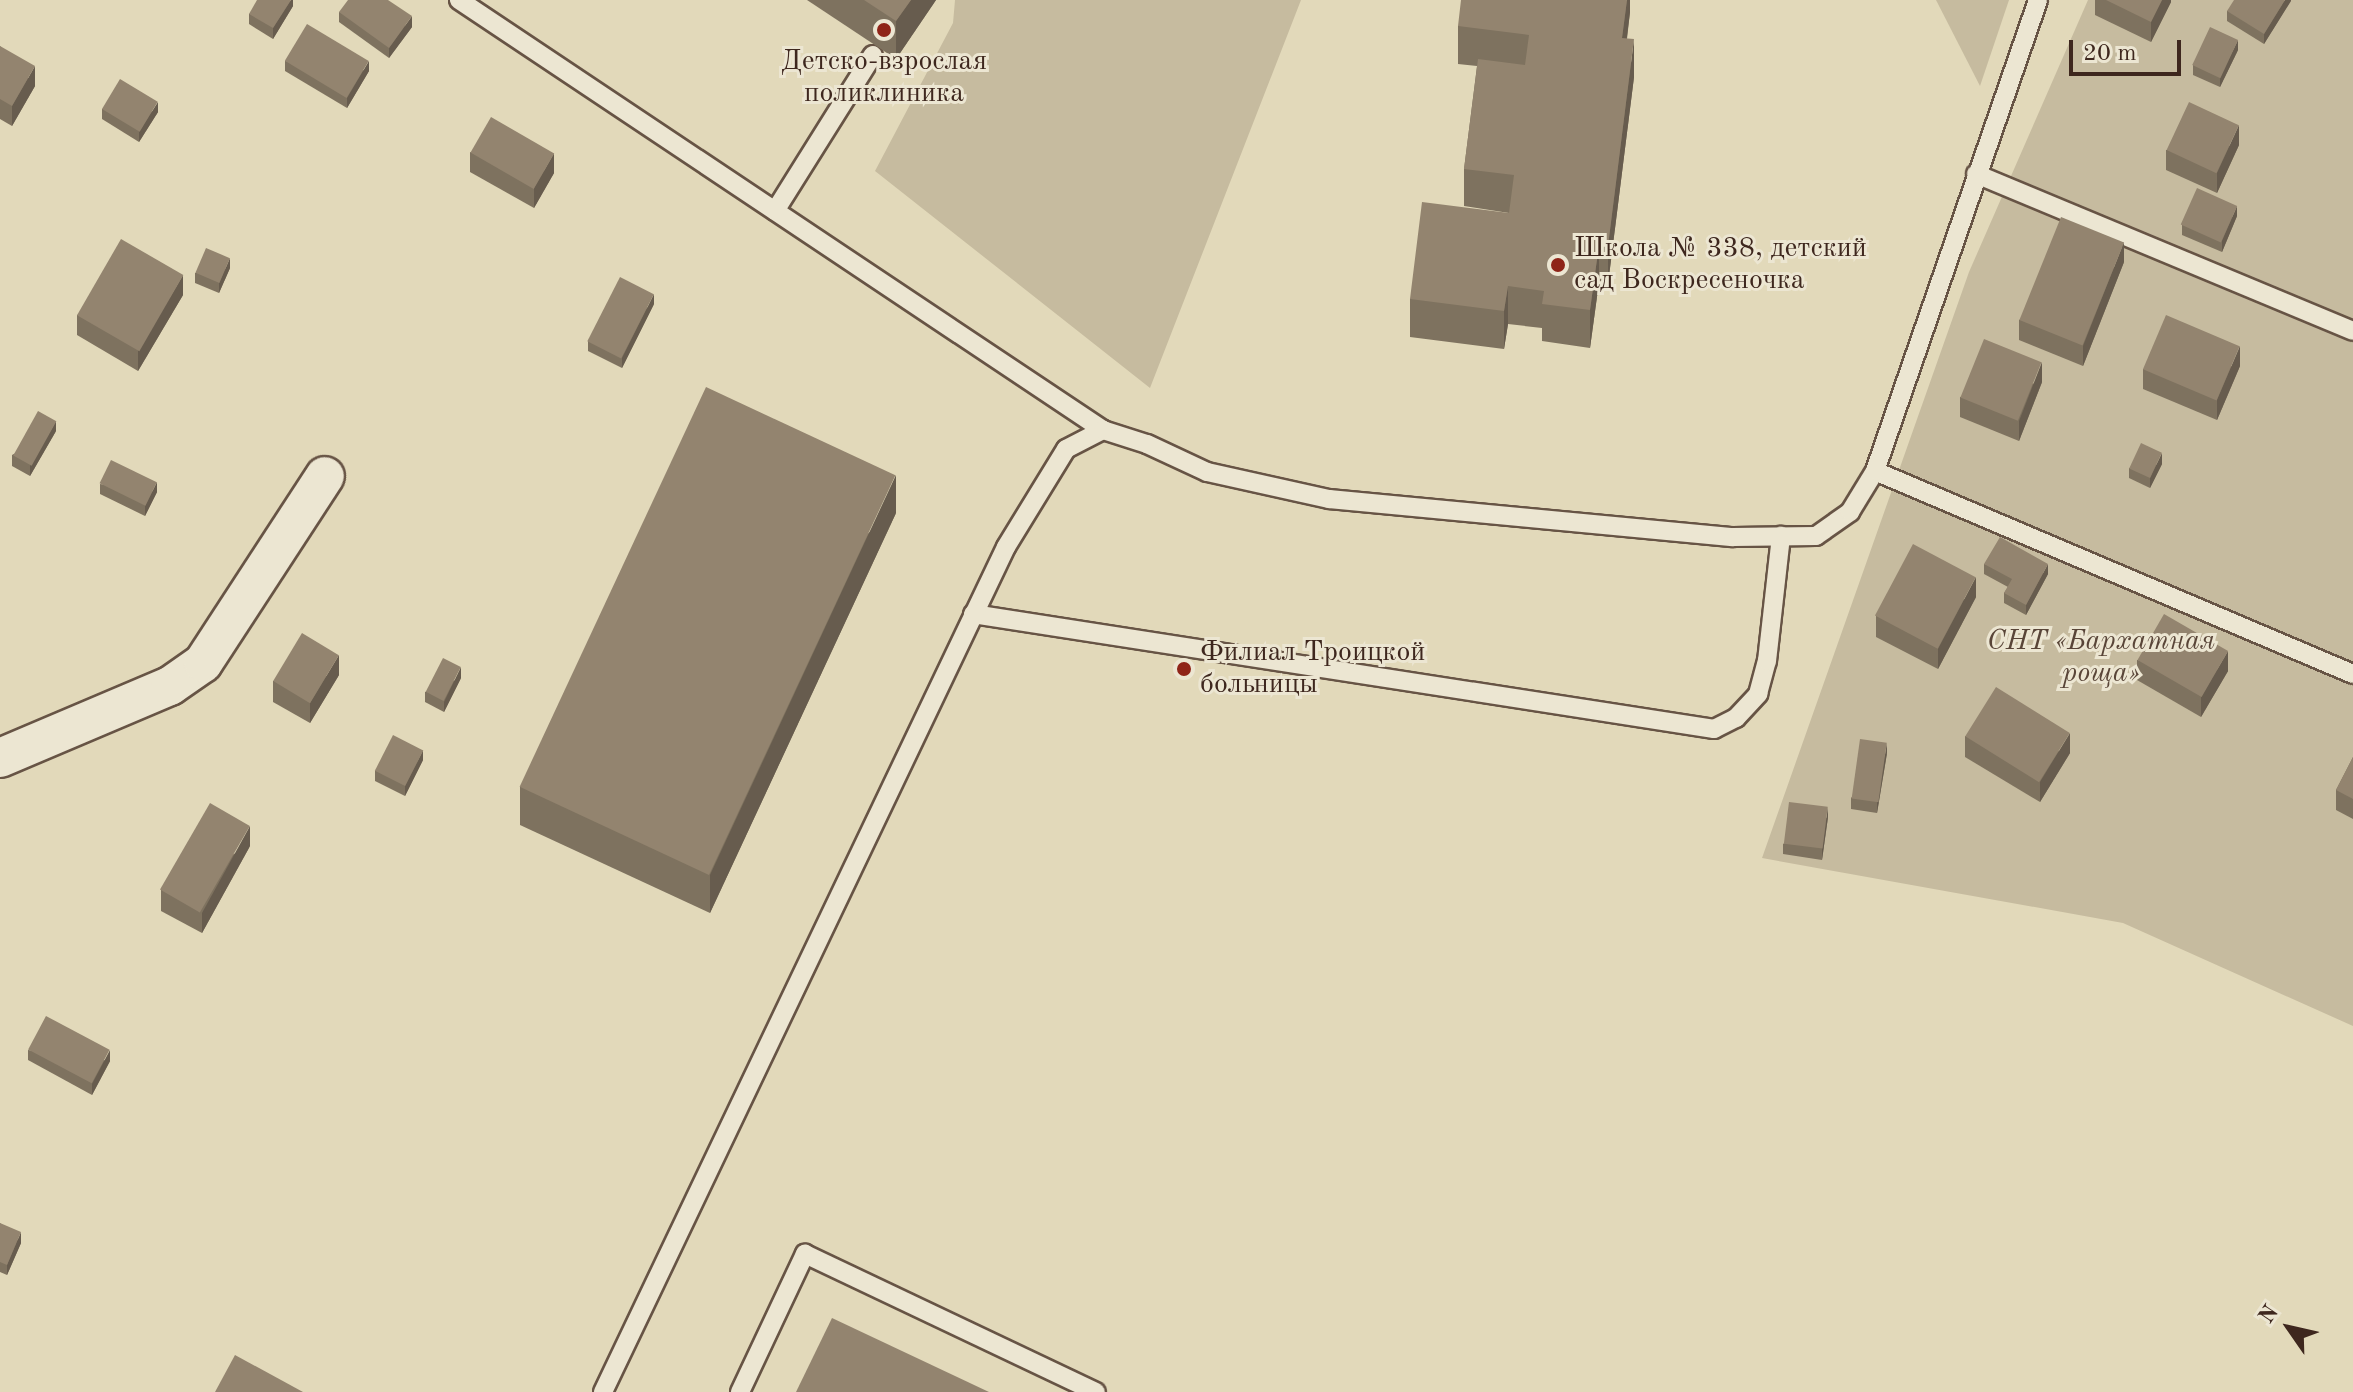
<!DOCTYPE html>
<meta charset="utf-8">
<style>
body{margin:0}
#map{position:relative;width:2353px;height:1392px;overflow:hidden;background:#e2d9ba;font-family:"Old Standard TT",serif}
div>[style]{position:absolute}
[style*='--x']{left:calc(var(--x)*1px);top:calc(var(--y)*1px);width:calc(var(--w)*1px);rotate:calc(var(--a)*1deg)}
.green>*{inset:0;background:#c6bb9f}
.roads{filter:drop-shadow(2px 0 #675445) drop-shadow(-2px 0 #675445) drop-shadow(0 2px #675445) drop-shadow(0 -2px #675445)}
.service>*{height:18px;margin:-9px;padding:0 9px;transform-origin:9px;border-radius:9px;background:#ece6d2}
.minor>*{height:38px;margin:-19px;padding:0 19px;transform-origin:19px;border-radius:19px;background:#ece6d2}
.wall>*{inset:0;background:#7e725f}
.shaded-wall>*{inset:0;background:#675c4e}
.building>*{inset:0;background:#93846f;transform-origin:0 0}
.dots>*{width:22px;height:22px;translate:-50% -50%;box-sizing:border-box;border:4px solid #ece6d2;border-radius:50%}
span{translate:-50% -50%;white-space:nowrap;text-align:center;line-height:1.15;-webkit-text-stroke:6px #ece6d2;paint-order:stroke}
.poi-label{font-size:28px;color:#3e271e}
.left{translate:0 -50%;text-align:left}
.park-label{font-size:28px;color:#594538;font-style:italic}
.north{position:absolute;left:2249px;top:1288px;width:80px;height:80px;-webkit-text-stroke:6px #ece6d2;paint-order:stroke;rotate:304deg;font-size:22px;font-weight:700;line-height:32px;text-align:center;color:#3e271e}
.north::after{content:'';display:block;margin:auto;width:28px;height:36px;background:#3e271e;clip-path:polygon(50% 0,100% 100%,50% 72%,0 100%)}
.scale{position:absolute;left:2069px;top:40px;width:112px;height:36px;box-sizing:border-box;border:4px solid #3e271e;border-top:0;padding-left:10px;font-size:24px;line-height:28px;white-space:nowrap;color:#3e271e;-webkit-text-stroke:6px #ece6d2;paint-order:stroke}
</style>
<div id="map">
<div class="green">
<div style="clip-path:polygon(955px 0,1301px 0,1150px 388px,875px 171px,953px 23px)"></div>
<div style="clip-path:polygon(1936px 0,2009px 0,1980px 86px)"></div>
<div style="clip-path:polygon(2088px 0,2353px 0,2353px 1026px,2123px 923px,1762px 858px,1969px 272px)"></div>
</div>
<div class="roads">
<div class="service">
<div style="--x:459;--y:0;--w:774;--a:33.73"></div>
<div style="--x:1976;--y:174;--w:408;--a:22.6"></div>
<div style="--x:775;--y:211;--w:184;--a:-57.9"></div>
<div style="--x:1875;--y:471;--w:519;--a:23.01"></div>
<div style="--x:973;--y:614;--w:750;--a:8.82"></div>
<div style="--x:1714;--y:729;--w:25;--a:-27"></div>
<div style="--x:1736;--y:718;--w:33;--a:-47"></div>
<div style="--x:1758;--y:694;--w:34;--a:-75"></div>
<div style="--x:1767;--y:661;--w:126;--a:-83.6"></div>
<div style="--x:603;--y:1392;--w:936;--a:-64.5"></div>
<div style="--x:1006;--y:547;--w:115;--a:-58.5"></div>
<div style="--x:1066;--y:449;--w:42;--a:-27.2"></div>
<div style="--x:1103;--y:430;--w:46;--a:17.7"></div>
<div style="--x:1147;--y:444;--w:66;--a:25"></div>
<div style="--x:1207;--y:472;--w:125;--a:12.5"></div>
<div style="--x:1329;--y:499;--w:406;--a:5.4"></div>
<div style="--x:1733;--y:537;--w:83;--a:-0.7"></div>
<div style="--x:1816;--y:536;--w:42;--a:-35.2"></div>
<div style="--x:1850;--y:512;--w:48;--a:-58.6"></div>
<div style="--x:1875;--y:471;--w:498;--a:-70.9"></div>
<div style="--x:740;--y:1392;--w:153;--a:-64.8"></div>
<div style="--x:805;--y:1254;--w:322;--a:25.4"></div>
</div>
<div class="minor">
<div style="--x:0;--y:758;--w:185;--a:-23"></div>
<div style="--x:170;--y:686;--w:40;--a:-34.9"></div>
<div style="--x:203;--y:663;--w:223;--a:-56.9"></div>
</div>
</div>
<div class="wall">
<div style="clip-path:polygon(293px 0,293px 6px,273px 39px,249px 24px,249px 14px)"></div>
<div style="clip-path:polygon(807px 0,936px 0,896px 59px)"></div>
<div style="clip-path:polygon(1630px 0,1630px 12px,1627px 39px,1634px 77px,1608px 284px,1599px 282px,1590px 348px,1542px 341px,1542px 328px,1508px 324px,1504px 349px,1410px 337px,1410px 299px,1509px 213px,1464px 206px,1464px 169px,1477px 66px,1458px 64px,1458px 26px)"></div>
<div style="clip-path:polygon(2095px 0,2171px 0,2171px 2px,2151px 42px,2095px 15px)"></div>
<div style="clip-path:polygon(2291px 0,2264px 44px,2227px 21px,2227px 11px)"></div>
<div style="clip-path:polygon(339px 12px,412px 27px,389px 58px,339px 22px)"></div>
<div style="clip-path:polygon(0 46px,35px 86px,12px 126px,0 119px)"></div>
<div style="clip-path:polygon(2238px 50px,2220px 87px,2193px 75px,2193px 65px)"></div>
<div style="clip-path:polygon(285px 61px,369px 71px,347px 108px,285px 71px)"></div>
<div style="clip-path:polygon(102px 109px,158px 112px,139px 142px,102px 119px)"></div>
<div style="clip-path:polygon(2239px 145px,2217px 193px,2166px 170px,2166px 150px)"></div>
<div style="clip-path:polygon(470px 152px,554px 173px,534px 208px,470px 172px)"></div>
<div style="clip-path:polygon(2237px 216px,2222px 252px,2182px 235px,2182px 225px)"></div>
<div style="clip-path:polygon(2124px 262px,2083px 366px,2019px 340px,2019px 320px)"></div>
<div style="clip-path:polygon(230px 268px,219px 293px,195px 283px,195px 273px)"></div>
<div style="clip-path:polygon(183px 295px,138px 371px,77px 335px,77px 315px)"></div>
<div style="clip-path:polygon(654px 304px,622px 368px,588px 351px,588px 341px)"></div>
<div style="clip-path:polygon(2240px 366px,2217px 420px,2143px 389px,2143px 369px)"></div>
<div style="clip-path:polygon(2042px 382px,2019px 441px,1960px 417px,1960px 397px)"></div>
<div style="clip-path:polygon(56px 431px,30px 476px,12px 466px,12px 455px)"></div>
<div style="clip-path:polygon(2162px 464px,2150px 488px,2129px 478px,2129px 468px)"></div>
<div style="clip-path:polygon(100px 484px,157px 492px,145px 516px,100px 494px)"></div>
<div style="clip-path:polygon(896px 513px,710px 913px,520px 825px,520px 787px)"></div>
<div style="clip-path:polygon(1984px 564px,2048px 574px,2026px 615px,2004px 603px,2004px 593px,2008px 587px,1984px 574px)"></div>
<div style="clip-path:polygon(1976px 597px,1938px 669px,1876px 637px,1876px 616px)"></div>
<div style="clip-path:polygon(2137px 660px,2228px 671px,2201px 717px,2137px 680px)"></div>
<div style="clip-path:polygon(339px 675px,310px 723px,273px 702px,273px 681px)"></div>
<div style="clip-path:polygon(461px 678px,444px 712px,425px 702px,425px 692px)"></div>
<div style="clip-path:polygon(1965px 736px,2070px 753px,2040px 802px,1965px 757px)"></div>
<div style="clip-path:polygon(1887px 753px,1877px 813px,1851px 809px,1851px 798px)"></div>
<div style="clip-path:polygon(2353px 757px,2353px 819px,2336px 810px,2336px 790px)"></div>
<div style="clip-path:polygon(423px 760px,405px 796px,375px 781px,375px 771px)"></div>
<div style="clip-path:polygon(1828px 817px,1822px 860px,1783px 854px,1783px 844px)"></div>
<div style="clip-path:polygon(250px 846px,202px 933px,161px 911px,161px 890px)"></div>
<div style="clip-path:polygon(28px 1050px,110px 1061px,92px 1095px,28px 1060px)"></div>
<div style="clip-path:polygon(0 1223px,21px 1243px,7px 1275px,0 1272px)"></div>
</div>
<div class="shaded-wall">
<div style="clip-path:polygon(291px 0,293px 0,293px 6px,273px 39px,273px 28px)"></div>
<div style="clip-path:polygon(911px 0,936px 0,896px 59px,896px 21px)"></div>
<div style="clip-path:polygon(1627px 0,1630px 0,1630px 12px,1622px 76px,1622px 38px)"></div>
<div style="clip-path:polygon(2162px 0,2171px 0,2171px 2px,2151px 42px,2151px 22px)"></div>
<div style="clip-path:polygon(2285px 0,2291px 0,2291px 1px,2264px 44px,2264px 34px)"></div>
<div style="clip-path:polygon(412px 16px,412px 27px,389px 58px,389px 48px)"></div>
<div style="clip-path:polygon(1634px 39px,1634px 77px,1608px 284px,1608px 246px)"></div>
<div style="clip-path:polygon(2238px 40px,2238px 50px,2220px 87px,2220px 77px)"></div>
<div style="clip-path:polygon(369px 61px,369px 71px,347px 108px,347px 98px)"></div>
<div style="clip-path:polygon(35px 66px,35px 86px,12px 126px,12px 106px)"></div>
<div style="clip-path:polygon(158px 102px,158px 112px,139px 142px,139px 132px)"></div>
<div style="clip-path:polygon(2239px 125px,2239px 145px,2217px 193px,2217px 173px)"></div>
<div style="clip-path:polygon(554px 153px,554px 173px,534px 208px,534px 188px)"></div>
<div style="clip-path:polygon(2237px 206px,2237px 216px,2222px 252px,2222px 241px)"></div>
<div style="clip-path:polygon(2124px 242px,2124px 262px,2083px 366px,2083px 346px)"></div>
<div style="clip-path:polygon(1599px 245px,1599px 282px,1590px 348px,1590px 310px)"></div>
<div style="clip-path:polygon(230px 258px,230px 268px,219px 293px,219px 283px)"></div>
<div style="clip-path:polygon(183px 275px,183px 295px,138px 371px,138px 351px)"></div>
<div style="clip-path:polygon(1508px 286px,1508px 324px,1504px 349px,1504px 311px)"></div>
<div style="clip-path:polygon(654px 294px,654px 304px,622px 368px,622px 358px)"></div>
<div style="clip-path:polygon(2240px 346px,2240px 366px,2217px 420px,2217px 400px)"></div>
<div style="clip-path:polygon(2042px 362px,2042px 382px,2019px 441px,2019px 421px)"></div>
<div style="clip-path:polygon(56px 421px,56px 431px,30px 476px,30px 466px)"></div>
<div style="clip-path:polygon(2162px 453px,2162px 464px,2150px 488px,2150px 478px)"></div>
<div style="clip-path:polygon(896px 475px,896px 513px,710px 913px,710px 875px)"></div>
<div style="clip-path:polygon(157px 482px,157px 492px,145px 516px,145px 506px)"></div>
<div style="clip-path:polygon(2048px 564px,2048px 574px,2026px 615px,2026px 605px)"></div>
<div style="clip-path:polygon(1976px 577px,1976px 597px,1938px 669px,1938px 649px)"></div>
<div style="clip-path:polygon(2228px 651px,2228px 671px,2201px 717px,2201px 697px)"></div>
<div style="clip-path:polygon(339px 655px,339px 675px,310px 723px,310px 703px)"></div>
<div style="clip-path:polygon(461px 667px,461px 678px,444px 712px,444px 702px)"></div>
<div style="clip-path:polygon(2070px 733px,2070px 753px,2040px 802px,2040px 782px)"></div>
<div style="clip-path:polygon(1887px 743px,1887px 753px,1877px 813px,1877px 802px)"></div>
<div style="clip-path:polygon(423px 750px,423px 760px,405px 796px,405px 786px)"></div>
<div style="clip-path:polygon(1828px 807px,1828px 817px,1822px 860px,1822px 850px)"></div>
<div style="clip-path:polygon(250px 826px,250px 846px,202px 933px,202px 913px)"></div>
<div style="clip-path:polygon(110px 1050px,110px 1061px,92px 1095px,92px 1084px)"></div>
<div style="clip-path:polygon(21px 1232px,21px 1243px,7px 1275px,7px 1265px)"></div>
</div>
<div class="building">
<div style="clip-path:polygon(257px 0,291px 0,273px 28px,249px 14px)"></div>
<div style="clip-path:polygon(348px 0,388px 0,412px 16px,389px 48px,339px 12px)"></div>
<div style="clip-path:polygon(864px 0,911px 0,896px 21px)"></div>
<div style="clip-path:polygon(1461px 0,1627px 0,1622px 38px,1634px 39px,1608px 246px,1599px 245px,1590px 310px,1542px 304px,1544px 291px,1508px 286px,1504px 311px,1410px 299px,1422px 202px,1509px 213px,1514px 175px,1464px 169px,1478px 59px,1525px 65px,1529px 35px,1458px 26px)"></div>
<div style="clip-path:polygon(2106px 0,2162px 0,2151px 22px)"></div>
<div style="clip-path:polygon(2234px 0,2285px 0,2264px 34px,2227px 11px)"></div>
<div style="left:307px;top:24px;width:72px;height:43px;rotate:31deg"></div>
<div style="left:2210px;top:27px;width:31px;height:42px;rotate:25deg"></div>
<div style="clip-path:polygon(0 46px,35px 66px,12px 106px,0 99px)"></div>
<div style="left:120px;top:79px;width:44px;height:35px;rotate:31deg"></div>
<div style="left:2189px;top:102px;width:55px;height:53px;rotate:25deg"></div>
<div style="left:491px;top:117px;width:73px;height:41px;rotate:30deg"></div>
<div style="left:2197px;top:188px;width:44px;height:40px;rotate:24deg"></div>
<div style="left:2061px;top:217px;width:68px;height:111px;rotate:22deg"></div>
<div style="left:121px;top:239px;width:72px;height:88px;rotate:30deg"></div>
<div style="left:206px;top:248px;width:26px;height:27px;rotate:23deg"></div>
<div style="left:620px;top:277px;width:38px;height:72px;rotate:27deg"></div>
<div style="left:2166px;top:315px;width:80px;height:59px;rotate:23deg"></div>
<div style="left:1984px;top:339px;width:62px;height:63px;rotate:22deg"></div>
<div style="left:706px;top:387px;width:209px;height:441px;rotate:25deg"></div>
<div style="left:38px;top:411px;width:21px;height:51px;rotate:29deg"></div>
<div style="left:2141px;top:443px;width:23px;height:28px;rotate:25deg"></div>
<div style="left:111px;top:460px;width:51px;height:26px;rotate:26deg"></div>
<div style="clip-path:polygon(2000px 537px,2048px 564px,2026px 605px,2004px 593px,2012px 579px,1984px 564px)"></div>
<div style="left:1913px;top:544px;width:71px;height:81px;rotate:28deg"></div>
<div style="left:2164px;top:614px;width:74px;height:53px;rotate:30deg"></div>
<div style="left:302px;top:633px;width:43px;height:56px;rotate:31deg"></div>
<div style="left:443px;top:658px;width:20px;height:38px;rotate:27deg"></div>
<div style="left:1996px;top:687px;width:87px;height:58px;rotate:32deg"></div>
<div style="left:393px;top:735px;width:34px;height:40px;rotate:27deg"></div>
<div style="left:1860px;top:739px;width:27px;height:60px;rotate:8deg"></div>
<div style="clip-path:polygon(2353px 757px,2353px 799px,2336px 790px)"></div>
<div style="left:1789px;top:802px;width:39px;height:42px;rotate:7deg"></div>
<div style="left:210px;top:803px;width:46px;height:100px;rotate:30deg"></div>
<div style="left:46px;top:1016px;width:72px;height:38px;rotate:28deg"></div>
<div style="clip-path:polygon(0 1223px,21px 1232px,7px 1265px,0 1262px)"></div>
<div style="clip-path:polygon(832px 1318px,989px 1392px,796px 1392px)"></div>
<div style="clip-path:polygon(235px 1355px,303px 1392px,215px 1392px)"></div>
</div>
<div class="dots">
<div style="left:884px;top:30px;background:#8f2418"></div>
<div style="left:1558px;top:265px;background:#8f2418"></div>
<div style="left:1184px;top:669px;background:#8f2418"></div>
</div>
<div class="poi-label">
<span style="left:884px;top:78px">Детско-взрослая<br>поликлиника</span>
<span class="left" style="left:1574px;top:265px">Школа № 338, детский<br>сад Воскресеночка</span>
<span class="left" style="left:1200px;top:669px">Филиал Троицкой<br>больницы</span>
</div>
<div class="park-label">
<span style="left:2101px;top:658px">СНТ «Бархатная<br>роща»</span>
</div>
<div class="north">N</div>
<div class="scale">20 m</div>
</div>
